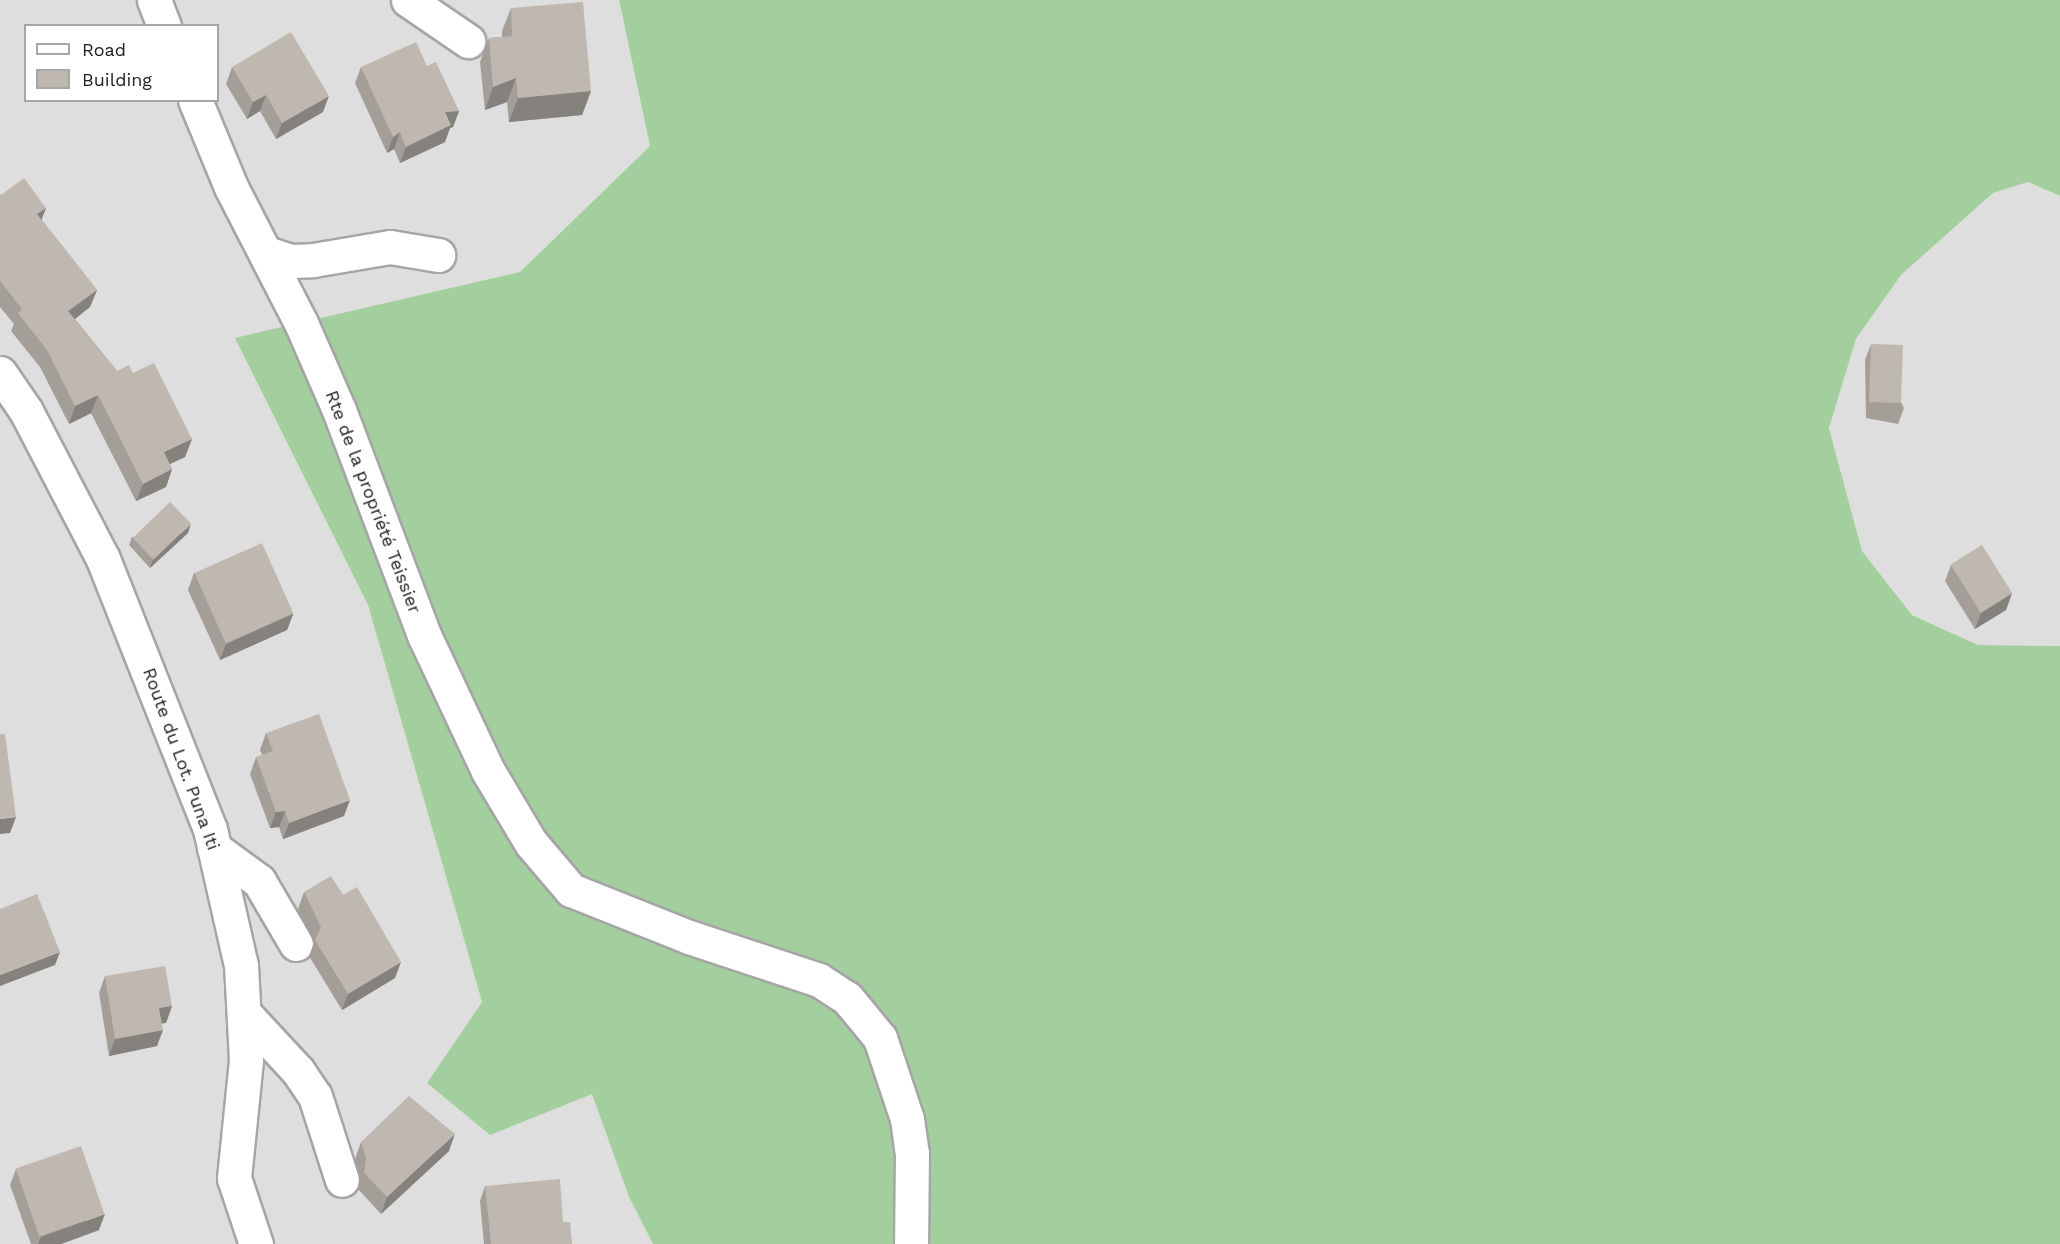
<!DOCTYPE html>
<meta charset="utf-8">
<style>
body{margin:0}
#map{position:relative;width:2060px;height:1244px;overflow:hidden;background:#f1efe7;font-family:"Work Sans",sans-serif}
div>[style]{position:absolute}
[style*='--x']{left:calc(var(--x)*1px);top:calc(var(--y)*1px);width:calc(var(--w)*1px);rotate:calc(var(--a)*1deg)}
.residential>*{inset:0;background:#dfdede}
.forest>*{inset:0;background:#a2cf9d}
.roads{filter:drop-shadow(2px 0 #a5a5a5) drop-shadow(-2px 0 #a5a5a5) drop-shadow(0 2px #a5a5a5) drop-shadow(0 -2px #a5a5a5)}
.minor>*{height:33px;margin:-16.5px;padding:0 16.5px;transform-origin:16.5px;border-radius:16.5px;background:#fff}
.wall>*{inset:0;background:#a39e98}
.shaded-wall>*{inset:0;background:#85817c}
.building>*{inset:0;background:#beb8b1;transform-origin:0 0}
span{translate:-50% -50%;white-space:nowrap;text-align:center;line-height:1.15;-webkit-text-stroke:4.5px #fff;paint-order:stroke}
.street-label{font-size:18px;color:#212121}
.legend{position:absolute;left:24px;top:24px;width:195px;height:78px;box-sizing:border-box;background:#fff;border:2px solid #a6a6a6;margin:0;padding:8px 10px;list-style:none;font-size:18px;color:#212121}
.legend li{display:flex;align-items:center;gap:12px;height:30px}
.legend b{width:30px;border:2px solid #a6a6a6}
</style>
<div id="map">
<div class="residential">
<div style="clip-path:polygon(evenodd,0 0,619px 0,650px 146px,520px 272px,236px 339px,368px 605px,482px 1002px,427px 1083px,490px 1135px,592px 1093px,629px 1197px,653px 1244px,0 1244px,0 0,26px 26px,218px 26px,218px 100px,26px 100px,26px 26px)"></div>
<div style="clip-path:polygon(2028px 182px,2060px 196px,2060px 646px,1978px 645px,1912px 615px,1862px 551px,1829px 428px,1856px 339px,1901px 275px,1993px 193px)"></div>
</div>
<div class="forest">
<div style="clip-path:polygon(619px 0,2060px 0,2060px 196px,2028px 182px,1993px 193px,1901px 275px,1856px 339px,1829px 428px,1862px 551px,1912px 615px,1978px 645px,2060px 646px,2060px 1244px,653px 1244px,629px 1197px,592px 1094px,490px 1135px,427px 1083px,482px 1002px,368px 605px,235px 338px,520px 272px,650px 146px)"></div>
</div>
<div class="roads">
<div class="minor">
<div style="--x:154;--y:0;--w:28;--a:69"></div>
<div style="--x:408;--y:0;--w:73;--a:34.3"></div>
<div style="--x:195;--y:100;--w:94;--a:67.5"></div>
<div style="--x:231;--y:187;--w:153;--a:62.8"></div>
<div style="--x:301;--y:323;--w:95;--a:66.4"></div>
<div style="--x:339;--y:410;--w:241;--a:69.3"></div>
<div style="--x:424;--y:635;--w:150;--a:64.8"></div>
<div style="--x:488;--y:771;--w:84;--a:59.2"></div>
<div style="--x:531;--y:843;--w:62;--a:49.6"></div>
<div style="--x:571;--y:890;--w:127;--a:21.7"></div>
<div style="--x:689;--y:937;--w:137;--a:18.3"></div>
<div style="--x:819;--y:980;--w:33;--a:33"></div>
<div style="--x:847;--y:998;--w:52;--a:50.5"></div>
<div style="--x:880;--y:1038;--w:85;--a:71.6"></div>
<div style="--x:907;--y:1119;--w:34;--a:82"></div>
<div style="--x:912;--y:1153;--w:91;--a:90.6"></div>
<div style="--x:266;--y:253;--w:25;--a:18"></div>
<div style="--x:290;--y:261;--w:23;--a:-2"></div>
<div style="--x:313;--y:260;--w:78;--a:-9.6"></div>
<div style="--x:390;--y:247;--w:49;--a:9.5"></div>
<div style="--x:0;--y:373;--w:46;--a:55.6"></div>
<div style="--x:26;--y:411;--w:167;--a:62.5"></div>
<div style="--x:103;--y:559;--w:290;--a:68.4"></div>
<div style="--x:210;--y:829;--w:139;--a:77.2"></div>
<div style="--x:241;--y:965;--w:95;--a:87"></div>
<div style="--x:246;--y:1060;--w:119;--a:95.8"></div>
<div style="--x:234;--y:1178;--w:70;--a:71.6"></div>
<div style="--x:214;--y:848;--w:56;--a:36.3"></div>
<div style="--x:259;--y:881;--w:73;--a:59.6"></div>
<div style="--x:245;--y:1014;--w:78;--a:47.1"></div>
<div style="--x:298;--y:1071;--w:30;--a:56"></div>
<div style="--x:315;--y:1096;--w:88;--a:72.2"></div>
</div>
</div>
<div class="wall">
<div style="clip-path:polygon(511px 8px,591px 91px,582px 115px,509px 122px,507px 102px,485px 110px,480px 62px,489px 38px,502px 37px,502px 31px)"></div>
<div style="clip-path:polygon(427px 66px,459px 111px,453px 127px,450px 128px,445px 142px,400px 163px,394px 149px,387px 153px,355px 83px,361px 67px)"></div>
<div style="clip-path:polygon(232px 67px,323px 112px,276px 139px,260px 111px,247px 119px,226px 84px)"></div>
<div style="clip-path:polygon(0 194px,1px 195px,46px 208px,41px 219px,97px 290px,90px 307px,75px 319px,117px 371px,133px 373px,192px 439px,185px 457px,170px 464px,172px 469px,166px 487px,136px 501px,91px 413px,69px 424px,40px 367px,11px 331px,14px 324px,0 307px)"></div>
<div style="clip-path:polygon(1871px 344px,1904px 408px,1898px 424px,1866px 418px,1865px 360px)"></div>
<div style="clip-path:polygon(188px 533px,150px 568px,129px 545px,132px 537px)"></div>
<div style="clip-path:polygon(1951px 565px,2012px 593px,2006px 610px,1975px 629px,1945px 581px)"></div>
<div style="clip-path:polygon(194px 573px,293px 614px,287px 630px,220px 660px,188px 590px)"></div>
<div style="clip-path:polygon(266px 733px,344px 816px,283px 839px,279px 827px,270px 828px,250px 774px,256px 757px,262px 755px,260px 750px)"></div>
<div style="clip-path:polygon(304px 892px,343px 895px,395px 978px,342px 1010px,309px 956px,314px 943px,298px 909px)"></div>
<div style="clip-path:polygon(105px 976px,172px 1006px,166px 1023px,162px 1023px,157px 1046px,109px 1056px,99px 993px)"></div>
<div style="clip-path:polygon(361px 1142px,449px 1151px,381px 1214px,358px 1189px,360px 1175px,355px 1159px)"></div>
<div style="clip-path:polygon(16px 1169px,99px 1230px,61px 1244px,31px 1244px,10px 1185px)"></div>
<div style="clip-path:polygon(485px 1186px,563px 1222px,572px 1244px,484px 1244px,480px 1201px)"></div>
</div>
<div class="shaded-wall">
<div style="clip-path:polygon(516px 78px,507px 102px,485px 110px,493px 87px)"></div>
<div style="clip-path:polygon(591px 91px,582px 115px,509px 122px,518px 98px)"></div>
<div style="clip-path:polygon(266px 95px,260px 111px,247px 119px,253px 102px)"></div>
<div style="clip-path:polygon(329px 96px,323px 112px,276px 139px,282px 123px)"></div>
<div style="clip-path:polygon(459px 111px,453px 127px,450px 128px,445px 142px,400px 163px,406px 147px,445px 112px)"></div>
<div style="clip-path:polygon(400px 132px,394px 149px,387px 153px,393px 137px)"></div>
<div style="clip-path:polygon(46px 208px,39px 226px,37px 214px)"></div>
<div style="clip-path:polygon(97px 290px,90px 307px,62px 329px,68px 311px)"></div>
<div style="clip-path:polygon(98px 395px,91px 413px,69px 424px,75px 406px)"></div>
<div style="clip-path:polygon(192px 439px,185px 457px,157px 470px,164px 452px)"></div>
<div style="clip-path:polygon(172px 469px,166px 487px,136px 501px,143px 484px)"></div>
<div style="clip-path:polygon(191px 524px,188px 533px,150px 568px,153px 559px)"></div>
<div style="clip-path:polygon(2012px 593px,2006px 610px,1975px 629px,1981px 613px)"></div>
<div style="clip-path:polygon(293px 614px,287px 630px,220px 660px,226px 644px)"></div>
<div style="clip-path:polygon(350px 800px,344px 816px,283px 839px,289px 823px)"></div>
<div style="clip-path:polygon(285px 811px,279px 827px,270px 828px,276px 812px)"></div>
<div style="clip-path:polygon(16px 817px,10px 833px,0 834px,0 819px)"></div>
<div style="clip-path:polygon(60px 952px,55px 965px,0 986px,0 975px)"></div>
<div style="clip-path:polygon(401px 962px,395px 978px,342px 1010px,348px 994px)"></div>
<div style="clip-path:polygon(172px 1006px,166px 1023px,153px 1025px,159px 1008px)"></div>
<div style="clip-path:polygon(163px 1030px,157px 1046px,109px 1056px,115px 1039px)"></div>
<div style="clip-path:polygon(455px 1134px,449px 1151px,381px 1214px,387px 1197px)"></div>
<div style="clip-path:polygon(105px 1214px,99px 1230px,61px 1244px,38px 1244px,41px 1237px)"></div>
</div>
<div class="building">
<div style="clip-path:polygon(583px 2px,591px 91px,518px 98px,516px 78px,493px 87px,489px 38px,512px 36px,511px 8px)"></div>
<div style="clip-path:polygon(291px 32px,329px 96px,282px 123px,266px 95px,253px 102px,232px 67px)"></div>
<div style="clip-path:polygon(416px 42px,427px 66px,436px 62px,459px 111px,445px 112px,451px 125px,406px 147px,400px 132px,393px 137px,361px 67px)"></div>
<div style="clip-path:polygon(24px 178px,46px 208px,37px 214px,97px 290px,68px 311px,117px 371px,129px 365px,133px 373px,154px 363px,192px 439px,164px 452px,172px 469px,143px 484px,98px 395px,75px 406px,47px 350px,18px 313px,22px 309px,0 281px,0 194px,1px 195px)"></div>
<div style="left:1871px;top:344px;width:32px;height:58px;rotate:2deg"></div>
<div style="left:170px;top:502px;width:30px;height:52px;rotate:46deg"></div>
<div style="left:262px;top:543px;width:77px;height:74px;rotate:66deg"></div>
<div style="left:1982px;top:545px;width:57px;height:37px;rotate:58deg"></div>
<div style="clip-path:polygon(319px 714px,350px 800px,289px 823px,285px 811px,276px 812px,256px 757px,273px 751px,266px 733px)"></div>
<div style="clip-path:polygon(0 734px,5px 734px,16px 817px,0 819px)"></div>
<div style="clip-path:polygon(331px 876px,343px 895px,357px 887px,401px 962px,348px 994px,315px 940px,321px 927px,304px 892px)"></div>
<div style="clip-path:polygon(37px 894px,60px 952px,0 975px,0 909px)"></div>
<div style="clip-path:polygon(165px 966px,172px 1006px,159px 1008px,163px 1030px,115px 1039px,105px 976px)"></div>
<div style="clip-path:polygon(409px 1096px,455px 1134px,387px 1197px,364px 1173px,366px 1158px,361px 1142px)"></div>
<div style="left:81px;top:1146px;width:72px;height:69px;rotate:71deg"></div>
<div style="clip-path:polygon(560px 1179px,563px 1222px,570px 1222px,572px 1244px,491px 1244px,485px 1186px)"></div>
</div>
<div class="street-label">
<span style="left:373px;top:502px;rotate:69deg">Rte de la propriété Teissier</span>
<span style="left:181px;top:759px;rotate:70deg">Route du Lot. Puna Iti</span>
</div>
<ul class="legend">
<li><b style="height:8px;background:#fff"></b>Road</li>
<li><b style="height:16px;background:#beb8b1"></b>Building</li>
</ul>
</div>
